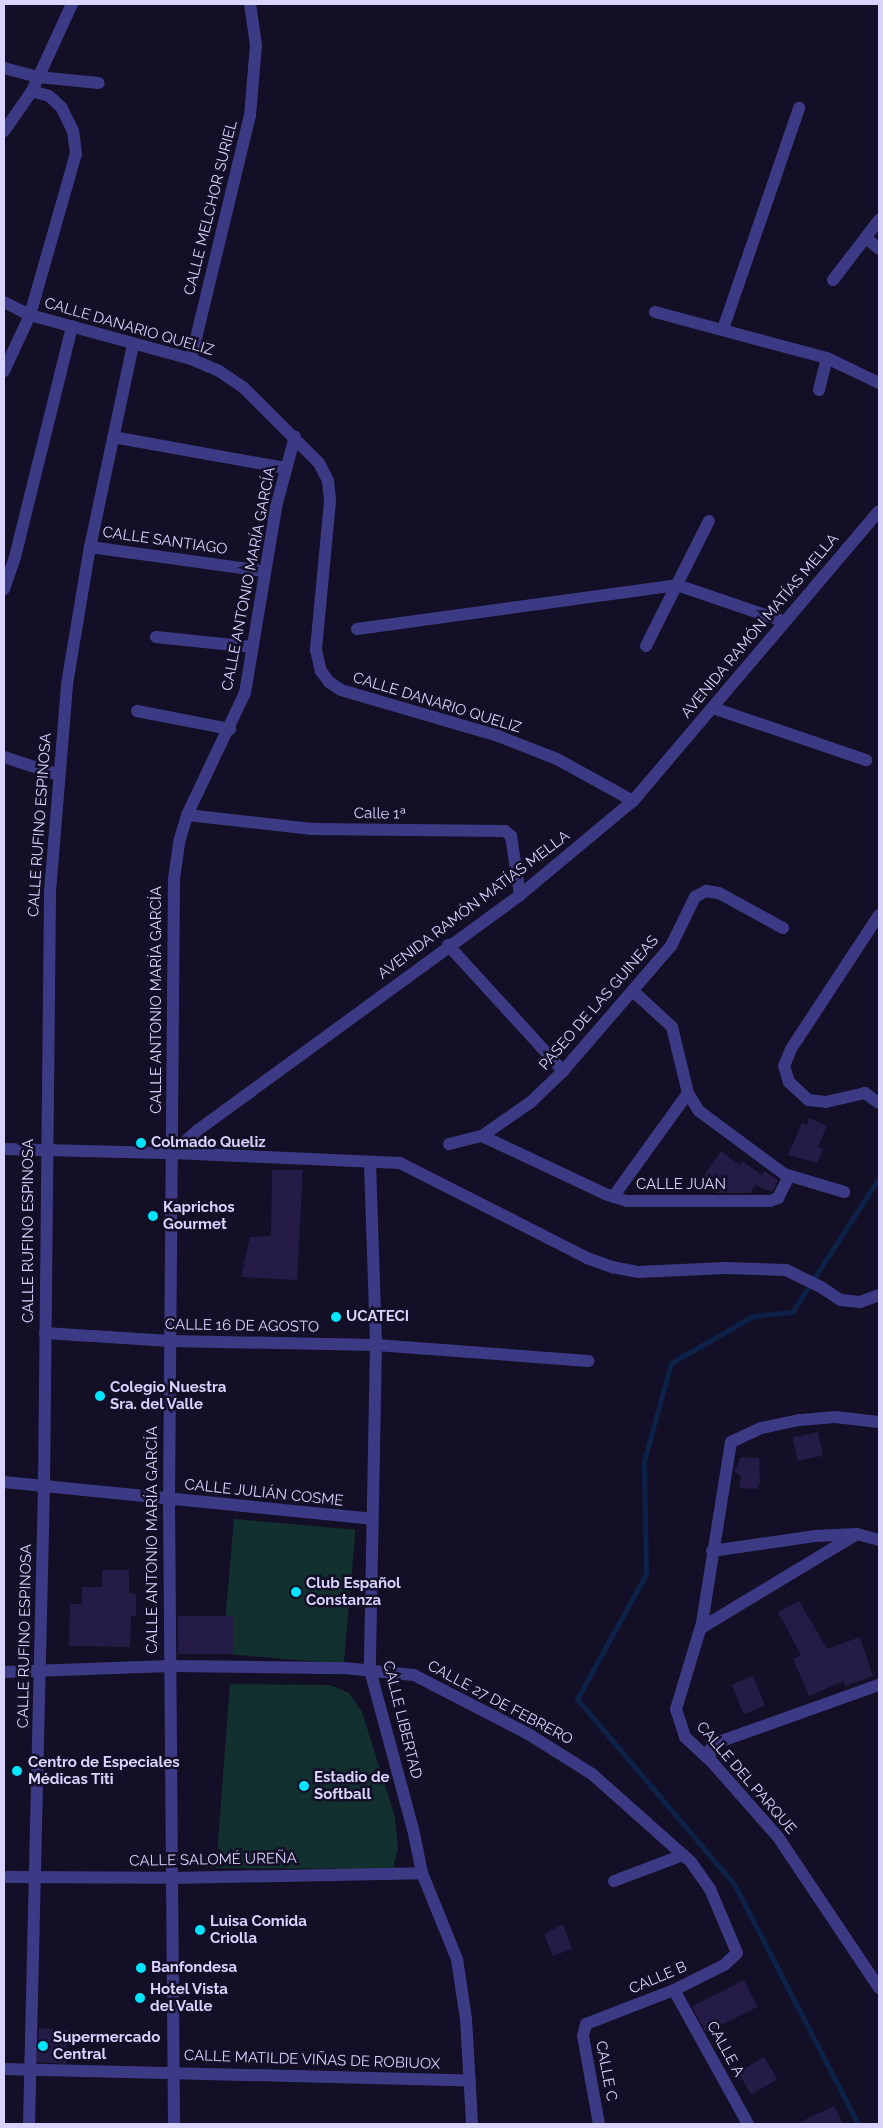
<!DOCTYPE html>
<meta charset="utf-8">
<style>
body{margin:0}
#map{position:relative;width:883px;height:2128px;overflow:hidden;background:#130f26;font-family:Raleway,sans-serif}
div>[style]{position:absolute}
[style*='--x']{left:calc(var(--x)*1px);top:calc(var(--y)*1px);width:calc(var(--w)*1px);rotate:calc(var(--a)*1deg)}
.green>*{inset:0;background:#12302f;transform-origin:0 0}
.stream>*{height:5px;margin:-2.5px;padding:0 2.5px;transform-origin:2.5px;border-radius:2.5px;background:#0c2248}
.building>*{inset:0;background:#241b47;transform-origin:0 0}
.minor>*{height:12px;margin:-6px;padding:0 6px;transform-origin:6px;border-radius:6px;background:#3d3a85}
.tertiary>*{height:12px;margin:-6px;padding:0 6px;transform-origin:6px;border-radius:6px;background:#3d3a85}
.dots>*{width:14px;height:14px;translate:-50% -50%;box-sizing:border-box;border:2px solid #130f26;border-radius:50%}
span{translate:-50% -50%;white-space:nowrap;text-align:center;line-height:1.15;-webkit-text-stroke:5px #130f26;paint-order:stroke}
.street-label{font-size:15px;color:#d9d4ff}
.poi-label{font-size:15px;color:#d9d4ff;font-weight:700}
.left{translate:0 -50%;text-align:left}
.frame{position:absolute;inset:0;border:5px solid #d9d4ff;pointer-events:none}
</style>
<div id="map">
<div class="green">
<div style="left:234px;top:1519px;width:122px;height:135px;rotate:5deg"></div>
<div style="clip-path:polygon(230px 1684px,330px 1685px,349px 1693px,362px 1712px,395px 1817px,398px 1848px,393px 1869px,216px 1868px)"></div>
</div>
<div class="stream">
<div style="--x:858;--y:2124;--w:270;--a:-117.3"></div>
<div style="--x:734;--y:1884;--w:243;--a:-130.3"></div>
<div style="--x:577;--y:1699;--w:143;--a:-61.1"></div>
<div style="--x:646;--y:1574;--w:113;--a:-91"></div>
<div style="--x:644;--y:1461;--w:102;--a:-74.6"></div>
<div style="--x:671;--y:1363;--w:95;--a:-29.8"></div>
<div style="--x:753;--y:1316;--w:39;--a:-6"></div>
<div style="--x:792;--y:1312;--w:160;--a:-57"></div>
</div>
<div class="building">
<div style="clip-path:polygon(809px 1118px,827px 1126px,818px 1147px,823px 1150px,817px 1163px,788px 1155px,802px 1123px,807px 1125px)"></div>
<div style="clip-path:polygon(721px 1151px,740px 1165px,742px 1161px,762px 1175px,764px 1171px,778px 1180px,772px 1192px,755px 1185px,750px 1193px,716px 1193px,700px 1181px)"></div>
<div style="clip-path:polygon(272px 1170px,303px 1170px,297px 1280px,241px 1277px,250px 1237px,271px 1236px)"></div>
<div style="left:818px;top:1432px;width:24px;height:26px;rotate:78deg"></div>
<div style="clip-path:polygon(741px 1457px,759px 1458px,760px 1482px,757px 1489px,739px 1488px,741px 1475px,734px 1472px)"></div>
<div style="clip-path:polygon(102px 1570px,129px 1570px,129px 1593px,136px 1594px,136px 1616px,131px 1616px,130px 1647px,69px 1646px,70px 1604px,82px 1604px,82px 1587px,102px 1587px)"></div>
<div style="clip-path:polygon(799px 1601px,827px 1649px,860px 1637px,873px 1676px,845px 1686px,844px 1681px,809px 1696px,793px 1659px,801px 1655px,778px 1612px)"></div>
<div style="left:233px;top:1616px;width:38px;height:55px;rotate:90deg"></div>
<div style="left:753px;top:1676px;width:32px;height:23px;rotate:68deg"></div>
<div style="clip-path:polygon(563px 1924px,572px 1949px,553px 1956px,544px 1934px)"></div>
<div style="left:744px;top:1980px;width:30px;height:58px;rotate:63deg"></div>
<div style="left:39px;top:2028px;width:29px;height:34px;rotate:4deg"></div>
<div style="left:764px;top:2057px;width:26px;height:30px;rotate:59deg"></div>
<div style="clip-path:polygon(834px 2106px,843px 2124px,796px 2124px)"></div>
</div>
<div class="minor">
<div style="--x:4;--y:68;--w:35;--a:15"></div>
<div style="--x:38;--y:77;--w:61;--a:5.6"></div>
<div style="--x:4;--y:131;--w:49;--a:-55"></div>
<div style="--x:32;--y:91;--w:96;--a:-65.3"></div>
<div style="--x:866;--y:238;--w:17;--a:40"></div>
<div style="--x:833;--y:280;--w:76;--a:-52.5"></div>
<div style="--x:4;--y:302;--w:29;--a:27"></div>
<div style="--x:30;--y:315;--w:167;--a:15.3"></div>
<div style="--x:191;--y:359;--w:30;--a:23"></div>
<div style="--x:219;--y:371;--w:30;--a:34"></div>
<div style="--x:244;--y:388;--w:106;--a:45"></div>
<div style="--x:319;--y:463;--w:20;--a:63"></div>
<div style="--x:328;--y:481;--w:20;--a:84"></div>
<div style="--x:330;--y:501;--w:150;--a:95.4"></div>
<div style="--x:316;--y:650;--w:22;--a:77"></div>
<div style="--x:321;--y:671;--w:14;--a:54"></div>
<div style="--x:329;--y:682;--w:14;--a:34"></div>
<div style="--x:341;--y:690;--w:164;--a:16.3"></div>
<div style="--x:498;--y:736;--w:63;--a:21.3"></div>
<div style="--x:557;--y:759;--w:87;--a:28.9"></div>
<div style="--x:655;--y:312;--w:178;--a:15"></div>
<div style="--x:827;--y:358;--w:58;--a:25.7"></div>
<div style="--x:723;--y:329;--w:234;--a:-71"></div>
<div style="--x:191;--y:359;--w:250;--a:-76.4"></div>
<div style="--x:250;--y:116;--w:71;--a:-85.2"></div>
<div style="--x:256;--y:45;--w:41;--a:-98.3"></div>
<div style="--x:4;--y:371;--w:62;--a:-65.1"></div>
<div style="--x:30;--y:315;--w:167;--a:-74.1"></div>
<div style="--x:76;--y:154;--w:23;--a:-97"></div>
<div style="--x:73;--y:131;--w:25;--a:-116"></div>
<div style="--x:62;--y:108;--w:18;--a:-137"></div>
<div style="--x:49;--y:96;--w:18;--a:-164"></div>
<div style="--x:819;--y:390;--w:33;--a:-76"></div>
<div style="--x:113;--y:437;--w:175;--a:10.2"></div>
<div style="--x:90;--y:547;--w:176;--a:7.9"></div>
<div style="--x:4;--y:589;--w:34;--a:-71"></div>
<div style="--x:15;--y:557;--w:238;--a:-76.1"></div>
<div style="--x:357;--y:629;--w:323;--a:-7.8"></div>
<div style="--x:677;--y:585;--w:112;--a:18.8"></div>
<div style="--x:156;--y:637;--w:97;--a:5.9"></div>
<div style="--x:646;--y:646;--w:140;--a:-63.3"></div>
<div style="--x:713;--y:708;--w:162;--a:18.8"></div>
<div style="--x:137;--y:711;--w:95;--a:11"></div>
<div style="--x:4;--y:757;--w:58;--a:18.1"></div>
<div style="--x:187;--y:815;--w:126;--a:6.4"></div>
<div style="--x:312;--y:829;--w:193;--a:0.6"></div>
<div style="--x:505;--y:831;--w:8;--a:40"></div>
<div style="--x:511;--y:836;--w:60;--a:81.3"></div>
<div style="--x:879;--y:915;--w:160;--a:123.3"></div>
<div style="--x:791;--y:1049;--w:18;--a:112"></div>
<div style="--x:784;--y:1066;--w:17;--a:73"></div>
<div style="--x:789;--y:1082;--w:26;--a:43"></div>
<div style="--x:808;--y:1100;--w:18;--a:6"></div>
<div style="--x:826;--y:1102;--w:40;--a:-13"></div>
<div style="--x:865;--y:1093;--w:17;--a:36"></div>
<div style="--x:448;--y:945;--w:171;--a:47.6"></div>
<div style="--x:634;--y:992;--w:52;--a:42.6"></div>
<div style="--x:672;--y:1027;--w:68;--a:76.4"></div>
<div style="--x:688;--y:1093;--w:21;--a:59"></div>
<div style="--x:699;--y:1111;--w:106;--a:36.5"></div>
<div style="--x:784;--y:1174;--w:63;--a:16.7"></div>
<div style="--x:482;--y:1136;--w:136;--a:25.2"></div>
<div style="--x:605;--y:1194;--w:23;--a:18"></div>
<div style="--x:627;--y:1201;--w:143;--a:0"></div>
<div style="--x:770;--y:1201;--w:9;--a:-21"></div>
<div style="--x:778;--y:1198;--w:25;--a:-63"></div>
<div style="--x:449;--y:1144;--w:34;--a:-14"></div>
<div style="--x:482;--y:1136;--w:60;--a:-34.8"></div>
<div style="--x:531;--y:1102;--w:45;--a:-44.1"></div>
<div style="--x:563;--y:1071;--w:165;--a:-49.2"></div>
<div style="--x:671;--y:946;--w:55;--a:-63.9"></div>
<div style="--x:695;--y:897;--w:13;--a:-29"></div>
<div style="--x:706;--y:891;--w:13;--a:9"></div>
<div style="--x:719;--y:893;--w:73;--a:28.7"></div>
<div style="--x:173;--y:1153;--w:227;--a:2.5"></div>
<div style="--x:400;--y:1163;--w:210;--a:26.9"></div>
<div style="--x:587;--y:1258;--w:27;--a:20"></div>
<div style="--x:612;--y:1267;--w:26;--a:11"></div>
<div style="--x:638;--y:1272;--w:87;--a:-2.6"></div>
<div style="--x:725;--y:1268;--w:61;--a:1.9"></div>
<div style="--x:786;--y:1270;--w:39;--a:26"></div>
<div style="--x:821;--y:1287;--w:23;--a:34"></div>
<div style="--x:840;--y:1300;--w:20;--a:6"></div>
<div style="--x:860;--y:1302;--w:20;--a:-20"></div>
<div style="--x:370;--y:1163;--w:182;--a:88.1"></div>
<div style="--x:376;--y:1345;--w:325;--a:91.1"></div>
<div style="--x:370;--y:1670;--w:165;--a:74.9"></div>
<div style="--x:413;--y:1829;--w:45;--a:78.4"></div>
<div style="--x:422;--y:1873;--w:93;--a:67.9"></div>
<div style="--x:457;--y:1959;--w:61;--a:81.5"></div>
<div style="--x:466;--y:2019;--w:105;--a:86.7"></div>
<div style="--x:613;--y:1197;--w:128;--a:-54.2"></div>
<div style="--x:45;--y:1333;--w:125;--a:3.7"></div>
<div style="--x:170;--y:1341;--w:206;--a:1.1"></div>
<div style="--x:376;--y:1345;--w:213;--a:4.3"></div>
<div style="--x:879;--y:1422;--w:44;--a:-173.5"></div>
<div style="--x:835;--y:1417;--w:36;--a:175"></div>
<div style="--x:799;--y:1420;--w:39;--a:168"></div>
<div style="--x:761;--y:1428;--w:33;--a:155"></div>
<div style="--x:731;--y:1442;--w:183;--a:99.1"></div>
<div style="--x:702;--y:1623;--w:90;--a:106.8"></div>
<div style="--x:676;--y:1709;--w:29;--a:72"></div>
<div style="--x:685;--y:1737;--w:35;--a:43"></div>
<div style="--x:711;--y:1761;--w:101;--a:48.6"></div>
<div style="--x:778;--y:1837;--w:182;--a:56.2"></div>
<div style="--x:4;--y:1482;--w:370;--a:5.7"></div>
<div style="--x:712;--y:1551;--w:104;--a:-8.3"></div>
<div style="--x:815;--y:1536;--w:42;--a:-2.7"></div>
<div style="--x:857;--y:1534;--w:23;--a:15"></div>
<div style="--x:701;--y:1628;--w:182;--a:-31.1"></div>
<div style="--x:4;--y:1672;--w:166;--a:-2.1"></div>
<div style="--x:170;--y:1666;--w:174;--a:0.7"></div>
<div style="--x:344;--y:1668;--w:70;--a:5.7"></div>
<div style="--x:414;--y:1675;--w:131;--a:27.3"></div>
<div style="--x:530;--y:1735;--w:73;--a:32.2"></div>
<div style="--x:592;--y:1774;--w:132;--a:41.6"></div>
<div style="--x:691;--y:1862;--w:33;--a:55"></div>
<div style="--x:710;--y:1889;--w:69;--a:67.1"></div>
<div style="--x:737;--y:1953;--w:18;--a:137"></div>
<div style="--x:724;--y:1965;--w:56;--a:153.4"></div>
<div style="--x:674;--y:1990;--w:94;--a:158.9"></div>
<div style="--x:586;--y:2024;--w:12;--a:104"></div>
<div style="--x:583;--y:2036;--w:89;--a:79.7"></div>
<div style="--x:711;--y:1761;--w:9;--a:-103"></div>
<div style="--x:709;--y:1752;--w:9;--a:-63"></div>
<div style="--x:713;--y:1744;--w:176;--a:-19.6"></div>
<div style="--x:4;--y:1877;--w:166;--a:0.3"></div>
<div style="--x:170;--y:1878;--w:252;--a:-1.1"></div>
<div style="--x:614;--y:1881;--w:74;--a:-20.6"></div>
<div style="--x:674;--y:1990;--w:153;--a:61.1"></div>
<div style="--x:4;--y:2069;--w:466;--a:1.4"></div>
<div style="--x:29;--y:2124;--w:637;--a:-88.65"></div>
<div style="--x:44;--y:1487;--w:595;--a:-89.42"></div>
<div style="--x:50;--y:892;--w:209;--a:-85.3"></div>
<div style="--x:67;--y:684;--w:139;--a:-80.5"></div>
<div style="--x:90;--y:547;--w:207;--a:-78"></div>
<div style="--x:174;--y:2124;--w:624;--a:-90.46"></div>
<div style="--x:169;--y:1500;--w:621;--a:-89.54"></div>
<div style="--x:174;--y:879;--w:37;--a:-82"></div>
<div style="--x:179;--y:842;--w:28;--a:-73"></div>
<div style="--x:187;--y:815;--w:135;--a:-64.6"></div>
<div style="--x:245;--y:693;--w:189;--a:-80.5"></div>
<div style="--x:276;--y:507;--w:73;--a:-75"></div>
</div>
<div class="tertiary">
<div style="--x:4;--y:1149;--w:169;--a:1.4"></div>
<div style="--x:173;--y:1153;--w:34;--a:-43"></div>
<div style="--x:198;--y:1130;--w:399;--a:-36.1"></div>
<div style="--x:520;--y:895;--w:147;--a:-39.8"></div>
<div style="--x:633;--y:801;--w:380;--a:-49.7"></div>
</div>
<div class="dots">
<div style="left:141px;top:1143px;background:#00e5ff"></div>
<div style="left:153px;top:1216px;background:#00e5ff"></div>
<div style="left:336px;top:1317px;background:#00e5ff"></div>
<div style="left:100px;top:1396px;background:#00e5ff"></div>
<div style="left:296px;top:1592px;background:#00e5ff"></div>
<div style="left:17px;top:1771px;background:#00e5ff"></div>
<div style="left:304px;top:1786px;background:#00e5ff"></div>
<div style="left:200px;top:1930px;background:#00e5ff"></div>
<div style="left:141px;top:1968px;background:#00e5ff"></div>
<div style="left:140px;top:1998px;background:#00e5ff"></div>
<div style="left:43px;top:2046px;background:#00e5ff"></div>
</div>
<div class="street-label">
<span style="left:211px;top:208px;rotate:-76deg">CALLE MELCHOR SURIEL</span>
<span style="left:129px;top:327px;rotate:16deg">CALLE DANARIO QUELIZ</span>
<span style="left:165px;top:541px;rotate:8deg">CALLE SANTIAGO</span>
<span style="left:249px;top:579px;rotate:-79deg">CALLE ANTONIO MARÍA GARCÍA</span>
<span style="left:760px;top:626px;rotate:-50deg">AVENIDA RAMÓN MATÍAS MELLA</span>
<span style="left:437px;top:703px;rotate:17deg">CALLE DANARIO QUELIZ</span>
<span style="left:380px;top:814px;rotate:1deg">Calle 1ª</span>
<span style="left:40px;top:825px;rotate:-86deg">CALLE RUFINO ESPINOSA</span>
<span style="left:474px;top:905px;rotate:-37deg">AVENIDA RAMÓN MATÍAS MELLA</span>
<span style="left:157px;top:1000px;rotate:-90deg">CALLE ANTONIO MARÍA GARCÍA</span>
<span style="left:599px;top:1003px;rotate:-49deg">PASEO DE LAS GUINEAS</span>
<span style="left:681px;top:1185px">CALLE JUAN</span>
<span style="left:29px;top:1231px;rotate:-90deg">CALLE RUFINO ESPINOSA</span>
<span style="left:242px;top:1326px;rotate:1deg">CALLE 16 DE AGOSTO</span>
<span style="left:264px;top:1493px;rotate:6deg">CALLE JULIÁN COSME</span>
<span style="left:153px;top:1540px;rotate:-90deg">CALLE ANTONIO MARÍA GARCÍA</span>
<span style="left:25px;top:1636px;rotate:-89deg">CALLE RUFINO ESPINOSA</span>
<span style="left:500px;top:1703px;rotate:28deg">CALLE 27 DE FEBRERO</span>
<span style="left:402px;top:1720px;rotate:76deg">CALLE LIBERTAD</span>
<span style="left:746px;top:1778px;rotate:49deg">CALLE DEL PARQUE</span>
<span style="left:213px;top:1860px;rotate:-1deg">CALLE SALOMÉ UREÑA</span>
<span style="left:658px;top:1978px;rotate:-23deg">CALLE B</span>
<span style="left:725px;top:2049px;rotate:61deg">CALLE A</span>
<span style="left:312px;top:2060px;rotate:2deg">CALLE MATILDE VIÑAS DE ROBIUOX</span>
<span style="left:606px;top:2071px;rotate:79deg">CALLE C</span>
</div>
<div class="poi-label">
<span class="left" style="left:151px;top:1143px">Colmado Queliz</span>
<span class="left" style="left:163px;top:1216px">Kaprichos<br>Gourmet</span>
<span class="left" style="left:346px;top:1317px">UCATECI</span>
<span class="left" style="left:110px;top:1396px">Colegio Nuestra<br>Sra. del Valle</span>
<span class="left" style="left:306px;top:1592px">Club Español<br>Constanza</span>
<span class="left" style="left:28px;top:1771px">Centro de Especiales<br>Médicas Titi</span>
<span class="left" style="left:314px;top:1786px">Estadio de<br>Softball</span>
<span class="left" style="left:210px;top:1930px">Luisa Comida<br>Criolla</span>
<span class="left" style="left:151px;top:1968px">Banfondesa</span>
<span class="left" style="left:150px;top:1998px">Hotel Vista<br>del Valle</span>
<span class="left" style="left:53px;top:2046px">Supermercado<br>Central</span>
</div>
<div class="frame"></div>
</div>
